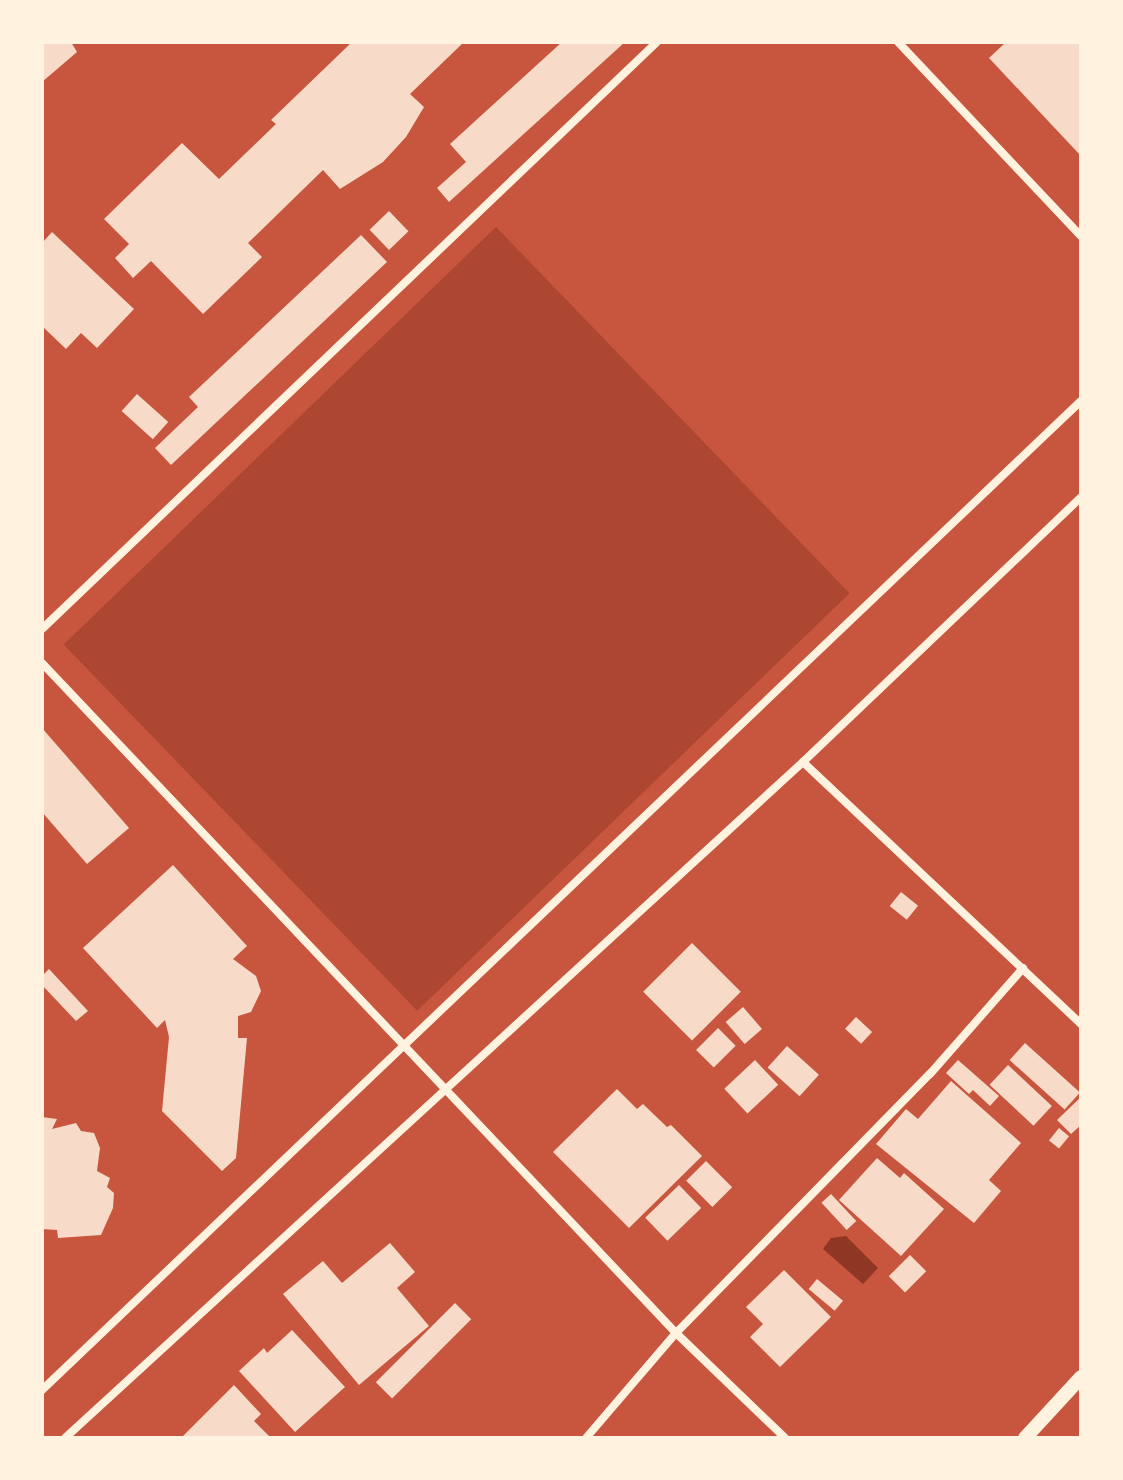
<!DOCTYPE html>
<style>
body{margin:0}
#map{position:relative;width:1123px;height:1480px;overflow:hidden;background:#c8553d;font-family:Overpass,sans-serif}
div>[style]{position:absolute}
[style*='--x']{left:calc(var(--x)*1px);top:calc(var(--y)*1px);width:calc(var(--w)*1px);rotate:calc(var(--a)*1deg)}
.green>*{inset:0;background:#ae4732;transform-origin:0 0}
.water>*{inset:0;background:#8f3625}
.building>*{inset:0;background:#f7dbc8;transform-origin:0 0}
.minor>*{height:8px;margin:-4px;padding:0 4px;transform-origin:4px;border-radius:4px;background:#fff3e0}
.tertiary>*{height:14px;margin:-7px;padding:0 7px;transform-origin:7px;border-radius:7px;background:#fff3e0}
span{translate:-50% -50%;white-space:nowrap;text-align:center;line-height:1.15;-webkit-text-stroke:7px #fff3e0;paint-order:stroke}
.frame{position:absolute;inset:0;border:44px solid #fff3e0;pointer-events:none}
</style>
<div id="map">
<div class="green">
<div style="left:496px;top:227px;width:509px;height:601px;rotate:46deg"></div>
</div>
<div class="water">
<div style="clip-path:polygon(846px 1236px,878px 1268px,863px 1284px,823px 1249px,831px 1238px)"></div>
</div>
<div class="building">
<div style="clip-path:polygon(42px 42px,71px 42px,77px 52px,42px 82px)"></div>
<div style="clip-path:polygon(352px 42px,464px 42px,410px 94px,424px 107px,406px 137px,383px 162px,340px 189px,323px 170px,248px 243px,262px 257px,203px 314px,151px 261px,133px 278px,115px 258px,129px 244px,104px 219px,182px 143px,219px 179px,276px 124px,271px 120px)"></div>
<div style="clip-path:polygon(562px 42px,625px 42px,449px 202px,437px 188px,466px 162px,450px 144px)"></div>
<div style="clip-path:polygon(1006px 42px,1081px 42px,1081px 156px,989px 58px)"></div>
<div style="left:389px;top:211px;width:28px;height:27px;rotate:46deg"></div>
<div style="clip-path:polygon(52px 232px,134px 309px,97px 348px,81px 333px,66px 349px,42px 326px,42px 243px)"></div>
<div style="clip-path:polygon(361px 235px,387px 262px,171px 465px,155px 448px,198px 407px,189px 397px)"></div>
<div style="left:137px;top:394px;width:42px;height:23px;rotate:42deg"></div>
<div style="clip-path:polygon(42px 728px,129px 828px,87px 864px,42px 812px)"></div>
<div style="clip-path:polygon(173px 865px,247px 946px,233px 959px,256px 976px,261px 991px,251px 1012px,238px 1016px,238px 1038px,247px 1038px,236px 1158px,222px 1171px,162px 1111px,169px 1037px,165px 1020px,157px 1028px,83px 948px)"></div>
<div style="left:901px;top:892px;width:22px;height:18px;rotate:39deg"></div>
<div style="left:692px;top:943px;width:69px;height:69px;rotate:45deg"></div>
<div style="clip-path:polygon(49px 969px,88px 1011px,76px 1021px,42px 985px,42px 976px)"></div>
<div style="left:743px;top:1007px;width:29px;height:23px;rotate:49deg"></div>
<div style="left:856px;top:1017px;width:22px;height:16px;rotate:43deg"></div>
<div style="left:718px;top:1028px;width:25px;height:31px;rotate:45deg"></div>
<div style="left:1025px;top:1043px;width:74px;height:23px;rotate:42deg"></div>
<div style="left:787px;top:1046px;width:43px;height:29px;rotate:42deg"></div>
<div style="left:755px;top:1060px;width:34px;height:42px;rotate:47deg"></div>
<div style="clip-path:polygon(958px 1060px,999px 1096px,990px 1106px,973px 1090px,969px 1094px,946px 1073px)"></div>
<div style="left:1008px;top:1065px;width:60px;height:27px;rotate:43deg"></div>
<div style="clip-path:polygon(951px 1081px,1021px 1143px,989px 1180px,1001px 1191px,974px 1223px,876px 1144px,906px 1109px,918px 1119px)"></div>
<div style="clip-path:polygon(617px 1089px,637px 1109px,643px 1104px,667px 1127px,671px 1125px,702px 1156px,629px 1228px,553px 1152px)"></div>
<div style="clip-path:polygon(1081px 1097px,1081px 1125px,1071px 1134px,1057px 1120px)"></div>
<div style="clip-path:polygon(42px 1117px,57px 1119px,52px 1129px,76px 1123px,81px 1131px,94px 1133px,100px 1148px,97px 1171px,110px 1178px,107px 1187px,114px 1193px,113px 1208px,101px 1235px,58px 1238px,57px 1230px,42px 1229px)"></div>
<div style="left:1059px;top:1128px;width:13px;height:16px;rotate:39deg"></div>
<div style="clip-path:polygon(877px 1158px,900px 1178px,904px 1173px,944px 1209px,901px 1256px,839px 1200px)"></div>
<div style="left:706px;top:1161px;width:37px;height:28px;rotate:45deg"></div>
<div style="left:679px;top:1185px;width:32px;height:47px;rotate:46deg"></div>
<div style="left:831px;top:1194px;width:37px;height:13px;rotate:47deg"></div>
<div style="clip-path:polygon(390px 1243px,415px 1272px,397px 1288px,429px 1326px,359px 1385px,283px 1294px,323px 1261px,342px 1283px)"></div>
<div style="left:910px;top:1255px;width:23px;height:30px;rotate:45deg"></div>
<div style="clip-path:polygon(784px 1270px,831px 1317px,780px 1367px,750px 1337px,763px 1324px,746px 1307px)"></div>
<div style="left:817px;top:1279px;width:34px;height:13px;rotate:40deg"></div>
<div style="left:455px;top:1303px;width:23px;height:112px;rotate:45deg"></div>
<div style="clip-path:polygon(292px 1330px,345px 1387px,295px 1432px,239px 1371px,264px 1348px,267px 1353px)"></div>
<div style="clip-path:polygon(234px 1385px,261px 1414px,254px 1421px,271px 1438px,181px 1438px)"></div>
</div>
<div class="minor">
<div style="--x:898;--y:42;--w:267;--a:46.7"></div>
<div style="--x:42;--y:629;--w:850;--a:-43.67"></div>
<div style="--x:42;--y:663;--w:922;--a:46.58"></div>
<div style="--x:676;--y:1333;--w:151;--a:43.9"></div>
<div style="--x:803;--y:762;--w:382;--a:43.3"></div>
<div style="--x:42;--y:1390;--w:1434;--a:-43.59"></div>
<div style="--x:65;--y:1438;--w:1001;--a:-42.49"></div>
<div style="--x:803;--y:762;--w:384;--a:-43.6"></div>
<div style="--x:586;--y:1438;--w:138;--a:-49.4"></div>
<div style="--x:676;--y:1333;--w:363;--a:-45.6"></div>
<div style="--x:930;--y:1074;--w:141;--a:-48.7"></div>
</div>
<div class="tertiary">
<div style="--x:1025;--y:1438;--w:83;--a:-47.4"></div>
</div>
<div class="frame"></div>
</div>
